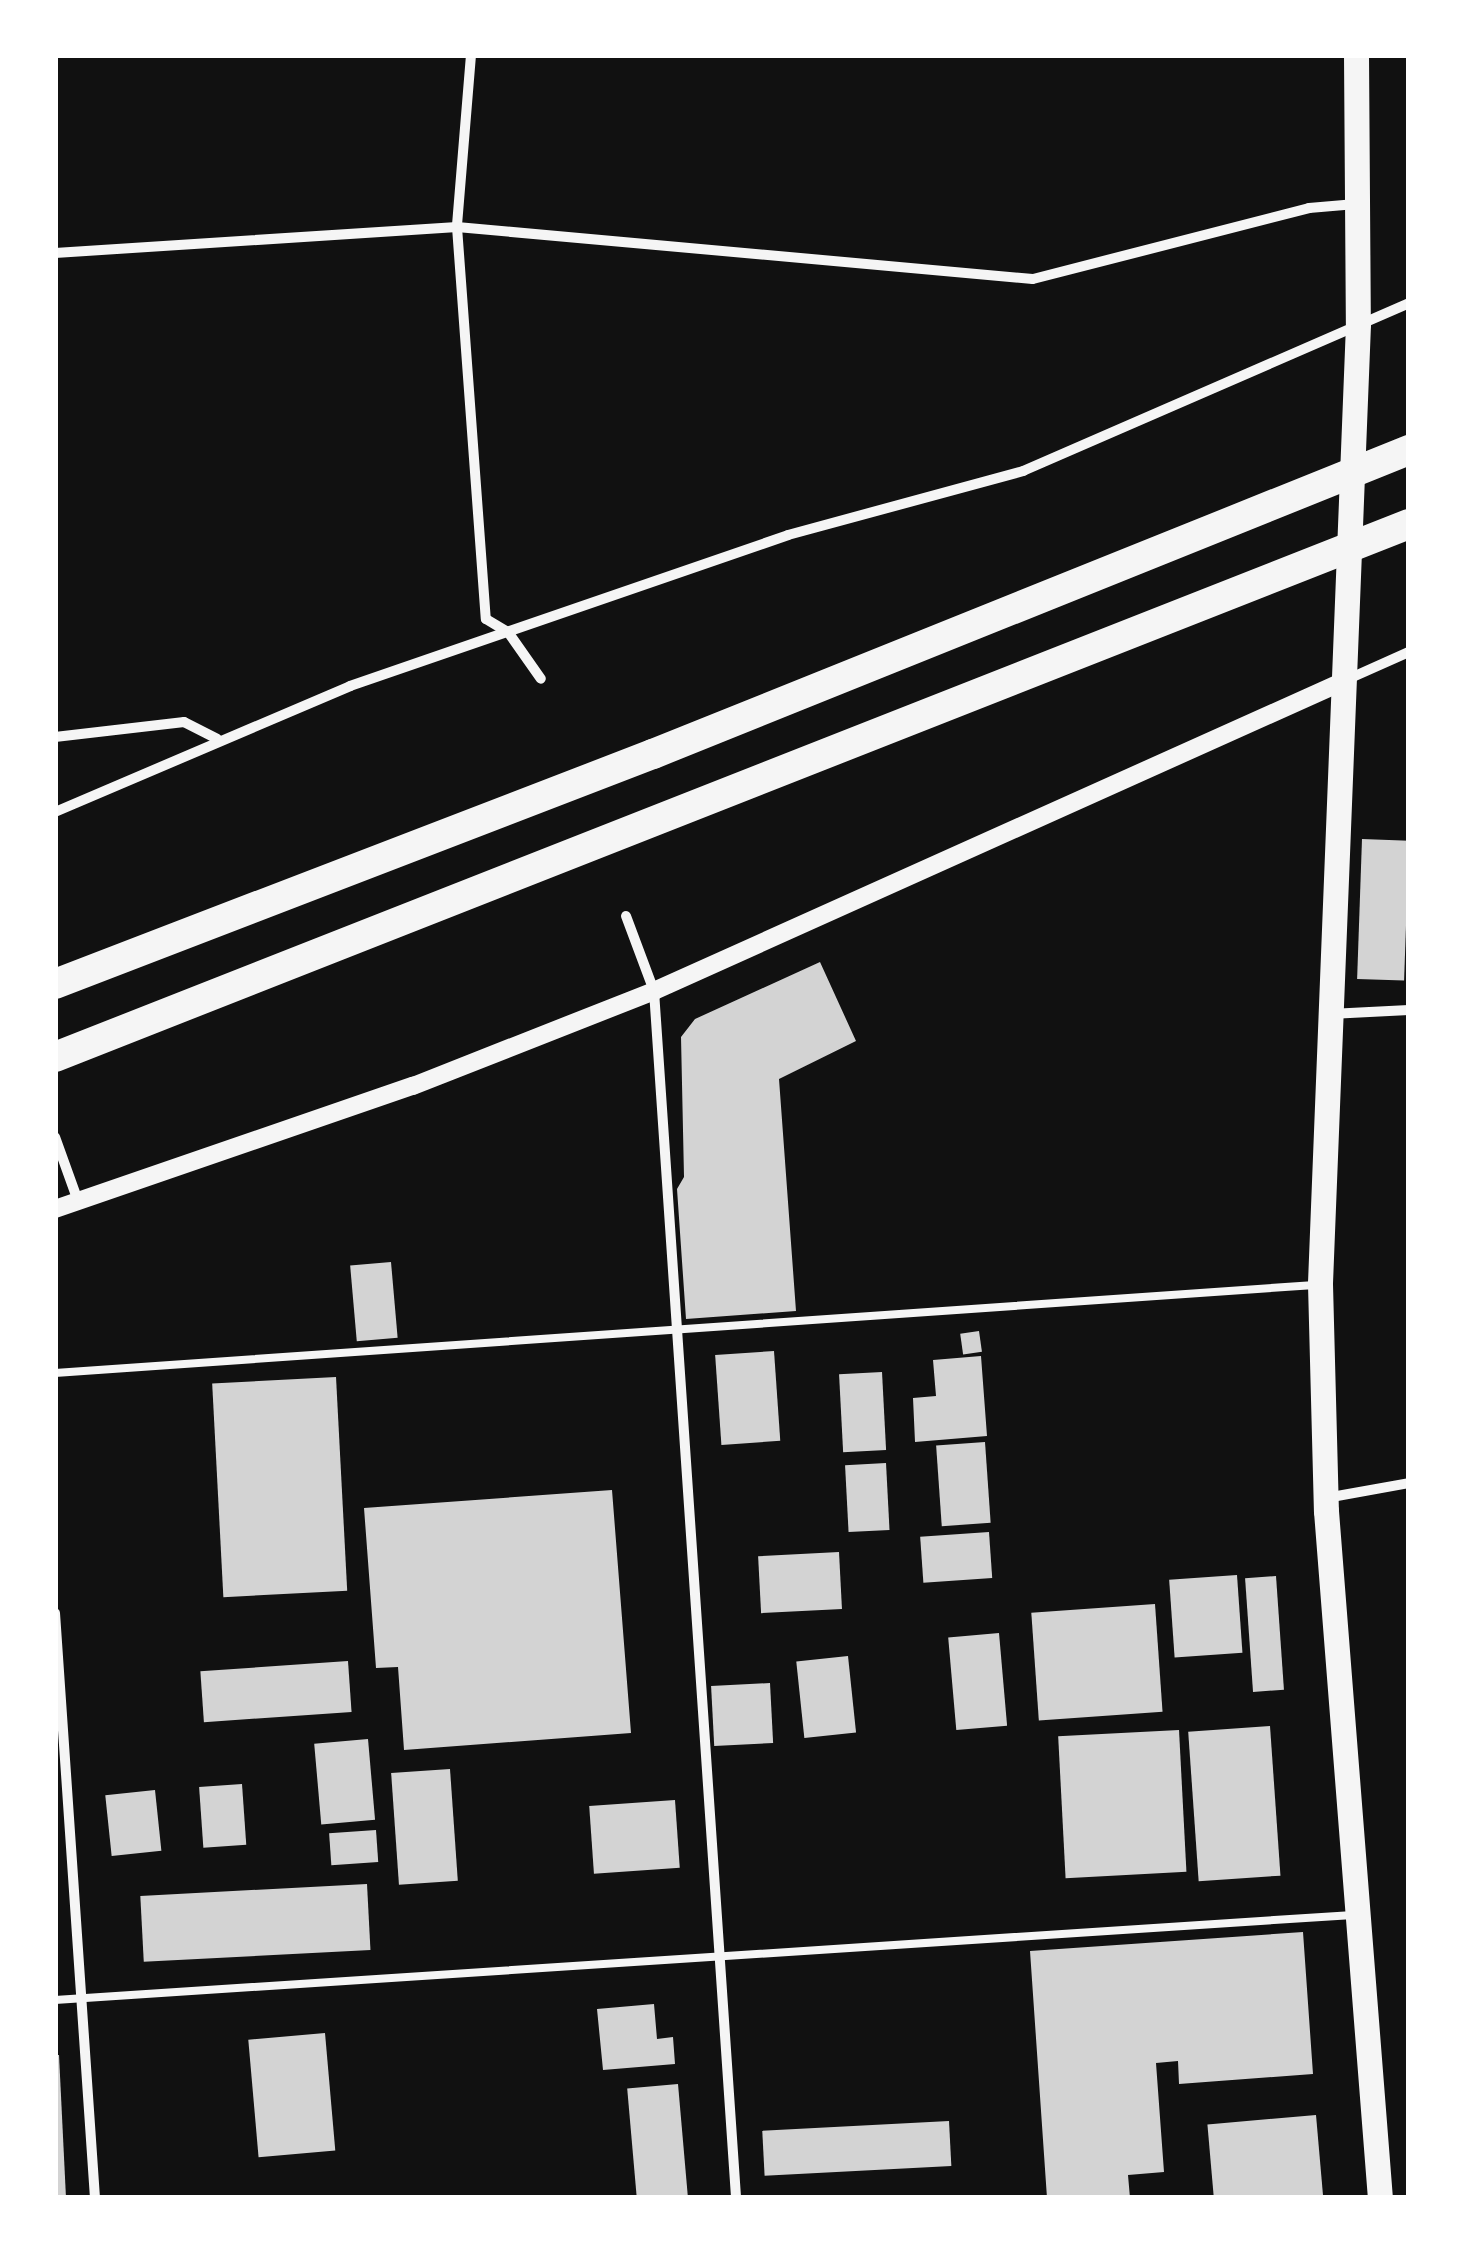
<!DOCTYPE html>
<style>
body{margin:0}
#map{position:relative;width:1464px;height:2253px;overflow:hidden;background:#111;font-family:Quicksand,sans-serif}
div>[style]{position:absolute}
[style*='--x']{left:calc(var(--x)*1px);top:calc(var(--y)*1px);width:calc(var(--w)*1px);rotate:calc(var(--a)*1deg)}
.building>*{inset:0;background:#d3d3d3;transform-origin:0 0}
.service>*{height:8px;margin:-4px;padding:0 4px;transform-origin:4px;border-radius:4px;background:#f5f5f5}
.minor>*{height:10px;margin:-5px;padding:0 5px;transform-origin:5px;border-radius:5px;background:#f5f5f5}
.tertiary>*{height:18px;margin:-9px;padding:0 9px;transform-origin:9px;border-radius:9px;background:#f5f5f5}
.primary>*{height:25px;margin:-12.5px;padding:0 12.5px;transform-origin:12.5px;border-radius:12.5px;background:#f5f5f5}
.motorway>*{height:30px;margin:-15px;padding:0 15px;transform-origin:15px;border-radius:15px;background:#f5f5f5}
span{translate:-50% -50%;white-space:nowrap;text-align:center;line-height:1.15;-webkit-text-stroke:10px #fff;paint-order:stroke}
.frame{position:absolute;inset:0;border:58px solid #fff;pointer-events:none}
</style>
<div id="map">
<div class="building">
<div style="left:1362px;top:839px;width:47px;height:140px;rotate:2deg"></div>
<div style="clip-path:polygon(820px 962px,856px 1041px,779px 1079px,796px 1311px,686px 1319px,677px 1189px,684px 1177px,681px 1037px,695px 1019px)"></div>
<div style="left:391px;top:1262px;width:76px;height:41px;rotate:85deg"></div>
<div style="left:979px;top:1331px;width:21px;height:19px;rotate:82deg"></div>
<div style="left:774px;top:1351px;width:90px;height:59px;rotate:86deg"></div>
<div style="clip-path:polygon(981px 1356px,987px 1436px,915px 1442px,913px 1398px,936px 1396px,933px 1360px)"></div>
<div style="left:882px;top:1372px;width:78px;height:43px;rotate:87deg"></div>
<div style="left:336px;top:1377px;width:214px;height:124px;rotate:87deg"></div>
<div style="left:985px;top:1442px;width:81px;height:49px;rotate:86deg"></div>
<div style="left:886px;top:1463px;width:67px;height:41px;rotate:87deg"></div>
<div style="clip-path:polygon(612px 1490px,631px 1733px,404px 1750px,398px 1667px,376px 1668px,364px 1508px)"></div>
<div style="left:989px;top:1532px;width:46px;height:69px;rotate:86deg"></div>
<div style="left:839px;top:1552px;width:57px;height:81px;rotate:87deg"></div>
<div style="left:1237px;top:1575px;width:78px;height:68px;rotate:86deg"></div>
<div style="left:1276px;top:1576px;width:114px;height:31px;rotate:86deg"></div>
<div style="left:1155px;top:1604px;width:108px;height:124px;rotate:86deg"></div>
<div style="left:999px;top:1633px;width:93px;height:51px;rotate:85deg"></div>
<div style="left:848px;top:1656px;width:77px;height:52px;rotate:84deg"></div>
<div style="left:348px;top:1661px;width:51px;height:148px;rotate:86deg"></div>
<div style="left:770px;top:1683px;width:60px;height:59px;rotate:87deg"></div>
<div style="left:1270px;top:1726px;width:150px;height:82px;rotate:86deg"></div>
<div style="left:1179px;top:1730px;width:142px;height:121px;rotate:87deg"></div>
<div style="left:368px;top:1739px;width:81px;height:54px;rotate:85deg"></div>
<div style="left:450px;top:1769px;width:112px;height:59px;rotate:86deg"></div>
<div style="left:242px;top:1784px;width:61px;height:43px;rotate:86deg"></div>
<div style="left:155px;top:1790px;width:61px;height:50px;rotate:84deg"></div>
<div style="left:675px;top:1800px;width:68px;height:86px;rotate:86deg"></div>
<div style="left:376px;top:1830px;width:32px;height:47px;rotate:86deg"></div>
<div style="left:367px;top:1884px;width:66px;height:227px;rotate:87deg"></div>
<div style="clip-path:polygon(1303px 1932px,1313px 2074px,1179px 2084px,1178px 2061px,1156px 2063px,1164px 2172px,1128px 2175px,1130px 2198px,1047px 2198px,1030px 1951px)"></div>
<div style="clip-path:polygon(654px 2004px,657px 2039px,673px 2037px,675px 2064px,603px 2070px,597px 2009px)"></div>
<div style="left:325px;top:2033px;width:118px;height:77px;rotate:85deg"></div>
<div style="clip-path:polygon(55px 2055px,59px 2055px,66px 2198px,55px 2198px)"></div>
<div style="left:678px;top:2084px;width:114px;height:51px;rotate:85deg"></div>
<div style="left:1316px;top:2115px;width:83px;height:109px;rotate:85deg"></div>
<div style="left:949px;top:2121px;width:45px;height:187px;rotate:87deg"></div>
</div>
<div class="service">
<div style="--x:55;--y:1373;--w:1263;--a:-4"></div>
<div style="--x:55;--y:2000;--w:1301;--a:-3.75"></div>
</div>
<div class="minor">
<div style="--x:471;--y:55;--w:173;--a:94.7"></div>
<div style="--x:457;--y:227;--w:393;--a:85.8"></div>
<div style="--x:486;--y:619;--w:26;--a:31"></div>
<div style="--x:508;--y:632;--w:57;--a:54.9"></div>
<div style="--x:55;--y:253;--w:403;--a:-3.7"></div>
<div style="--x:457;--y:227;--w:578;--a:5.16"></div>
<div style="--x:1033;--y:279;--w:285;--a:-14.4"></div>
<div style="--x:1309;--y:208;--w:47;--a:-4.9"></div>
<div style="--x:1346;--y:680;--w:69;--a:-24"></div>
<div style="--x:55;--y:737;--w:130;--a:-6.6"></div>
<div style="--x:184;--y:722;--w:37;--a:27"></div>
<div style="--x:55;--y:812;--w:321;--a:-23.1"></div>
<div style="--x:350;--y:686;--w:463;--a:-19"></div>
<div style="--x:788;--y:535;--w:244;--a:-15.2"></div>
<div style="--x:1023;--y:471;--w:421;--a:-23.5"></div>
<div style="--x:626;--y:916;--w:80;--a:69.5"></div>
<div style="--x:654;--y:991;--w:1210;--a:86.11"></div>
<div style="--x:1330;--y:1014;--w:79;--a:-2.9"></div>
<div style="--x:55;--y:1137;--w:68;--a:70.2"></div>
<div style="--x:1326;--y:1498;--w:84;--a:-10.2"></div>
<div style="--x:55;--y:1613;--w:586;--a:86.09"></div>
</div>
<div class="tertiary">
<div style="--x:55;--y:1209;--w:379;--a:-19"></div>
<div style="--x:413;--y:1086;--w:259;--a:-21.5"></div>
<div style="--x:654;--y:991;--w:756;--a:-24.19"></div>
</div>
<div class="primary">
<div style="--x:1356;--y:55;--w:269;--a:89.6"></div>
<div style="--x:1358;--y:324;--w:961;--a:92.27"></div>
<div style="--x:1320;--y:1284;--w:227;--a:88.5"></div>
<div style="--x:1326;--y:1511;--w:689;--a:85.51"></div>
</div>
<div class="motorway">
<div style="--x:55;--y:984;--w:641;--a:-21.04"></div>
<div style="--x:653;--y:754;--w:815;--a:-21.91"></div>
<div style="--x:55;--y:1057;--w:1455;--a:-21.49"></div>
</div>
<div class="frame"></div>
</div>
